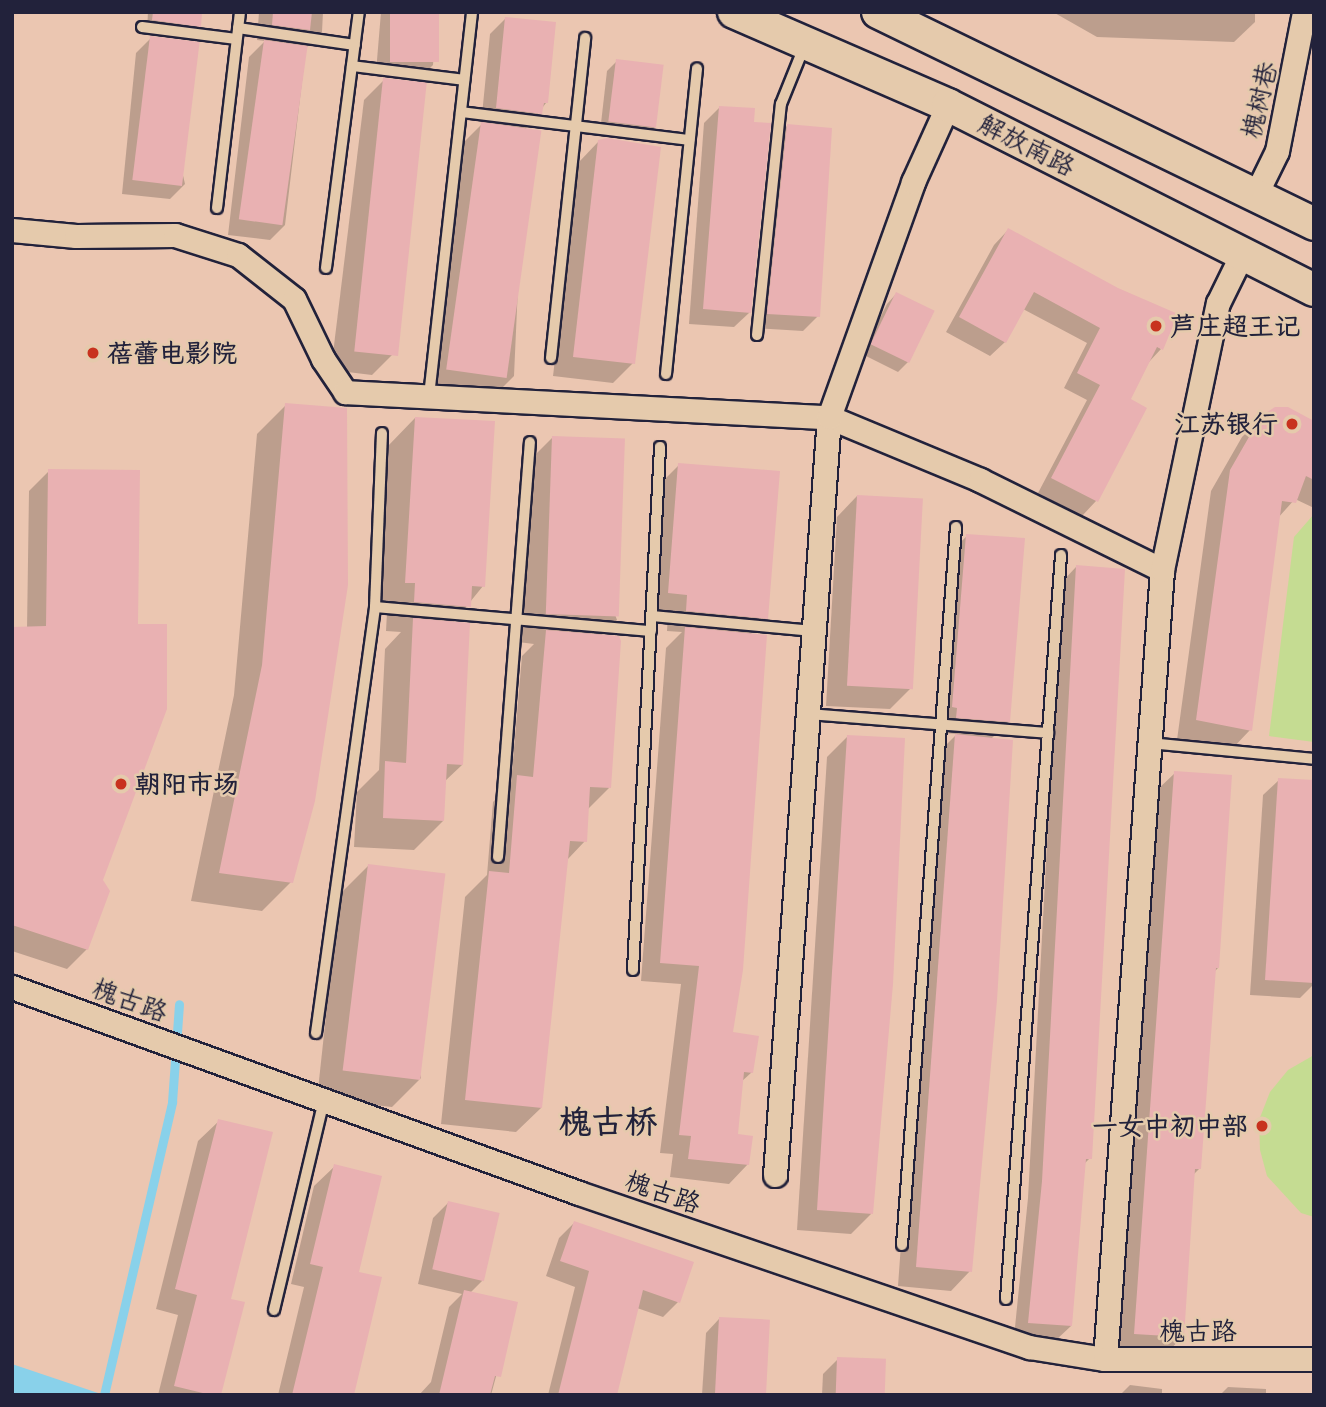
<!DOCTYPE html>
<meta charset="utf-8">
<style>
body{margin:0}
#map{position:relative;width:1326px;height:1407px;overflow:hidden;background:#ebc6b1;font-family:"Shantell Sans","LXGW WenKai TC",sans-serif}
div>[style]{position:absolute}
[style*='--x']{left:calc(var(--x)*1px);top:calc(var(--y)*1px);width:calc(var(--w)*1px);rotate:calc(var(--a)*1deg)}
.green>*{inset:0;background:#c5dc92}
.water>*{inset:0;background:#89d1ea}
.shadow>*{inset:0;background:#0003}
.stream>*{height:9px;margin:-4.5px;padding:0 4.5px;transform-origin:4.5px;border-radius:4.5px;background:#89d1ea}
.building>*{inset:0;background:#e9b1b2;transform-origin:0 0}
.roads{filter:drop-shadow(2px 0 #22223b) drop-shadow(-2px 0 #22223b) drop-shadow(0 2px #22223b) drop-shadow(0 -2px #22223b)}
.service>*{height:10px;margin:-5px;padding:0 5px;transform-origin:5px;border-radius:5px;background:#e5caac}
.minor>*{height:23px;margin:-11.5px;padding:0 11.5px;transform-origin:11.5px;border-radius:11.5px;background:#e5caac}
.secondary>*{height:32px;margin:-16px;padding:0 16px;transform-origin:16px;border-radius:16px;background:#e5caac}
.dots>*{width:19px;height:19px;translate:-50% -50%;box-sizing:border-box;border:4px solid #e5caac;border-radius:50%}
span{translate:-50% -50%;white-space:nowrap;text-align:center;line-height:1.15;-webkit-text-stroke:5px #e5caac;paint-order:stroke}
.street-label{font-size:26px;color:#22223b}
.poi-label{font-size:26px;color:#22223b;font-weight:700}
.left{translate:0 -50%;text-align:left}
.right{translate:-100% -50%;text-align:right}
.district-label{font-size:33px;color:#22223b;font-weight:700}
.frame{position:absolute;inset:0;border:14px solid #22223b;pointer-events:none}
</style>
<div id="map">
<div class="green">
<div style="clip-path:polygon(1314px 514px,1314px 742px,1269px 736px,1294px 537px)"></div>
<div style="clip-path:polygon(1314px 1055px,1314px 1217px,1301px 1213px,1267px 1176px,1260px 1150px,1259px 1120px,1270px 1092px,1288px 1070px)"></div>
</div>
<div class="water">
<div style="clip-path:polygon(12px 1364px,104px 1395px,12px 1395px)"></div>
</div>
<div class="shadow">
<div style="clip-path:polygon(148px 12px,200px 12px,199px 26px,189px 36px,147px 30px)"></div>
<div style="clip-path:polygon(259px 12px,323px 12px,322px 32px,306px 48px,285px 225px,270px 240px,228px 235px,249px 57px,265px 41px,257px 40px)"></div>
<div style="clip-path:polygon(381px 12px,437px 12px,433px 65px,423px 75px,376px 72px)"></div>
<div style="clip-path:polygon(1053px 12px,1255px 12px,1255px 22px,1234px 42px,1097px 37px)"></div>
<div style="clip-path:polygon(506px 18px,546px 103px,525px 130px,514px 376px,494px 396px,437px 390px,462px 144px,481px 125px,490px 34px)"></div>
<div style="clip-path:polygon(151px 38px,185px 184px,170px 199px,122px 194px,136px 53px)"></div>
<div style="clip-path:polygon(617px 61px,655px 127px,645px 137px,600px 132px,607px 71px)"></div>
<div style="clip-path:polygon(384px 80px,392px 355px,372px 375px,331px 370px,364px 100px)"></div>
<div style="clip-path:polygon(720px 107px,750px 312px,734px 327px,689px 324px,704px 123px)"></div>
<div style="clip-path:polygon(787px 126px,818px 316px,803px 331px,753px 328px,772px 142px)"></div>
<div style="clip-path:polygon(599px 141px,633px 363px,613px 383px,553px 376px,579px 162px)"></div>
<div style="clip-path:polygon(1008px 230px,1161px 349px,1148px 363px,1129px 400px,1145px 409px,1096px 501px,1082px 516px,1038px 493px,1087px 400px,1064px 388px,1087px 343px,1023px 309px,1005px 342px,990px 356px,946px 332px,994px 245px)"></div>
<div style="clip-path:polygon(896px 294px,908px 362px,898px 372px,862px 354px,887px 304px)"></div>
<div style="clip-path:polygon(286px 405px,291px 882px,262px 911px,191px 901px,234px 695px,257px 434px)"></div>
<div style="clip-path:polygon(1262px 417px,1314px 422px,1314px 508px,1295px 499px,1277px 519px,1250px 730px,1231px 750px,1177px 740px,1211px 491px,1242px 437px)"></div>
<div style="clip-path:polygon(415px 418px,483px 586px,453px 623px,462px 765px,444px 782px,443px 821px,414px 850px,354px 847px,357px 792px,379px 770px,385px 649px,401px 632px,386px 631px,387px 612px,377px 611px,387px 447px)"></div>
<div style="clip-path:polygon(553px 437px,617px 620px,601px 636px,609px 788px,587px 810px,585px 841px,567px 860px,541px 1108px,516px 1132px,441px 1124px,465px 897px,487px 875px,493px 802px,511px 783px,522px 656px,534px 644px,518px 642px,524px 466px)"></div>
<div style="clip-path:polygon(679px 465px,766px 618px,750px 635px,731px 1033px,752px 1072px,741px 1082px,736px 1135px,748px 1164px,729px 1184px,670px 1177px,673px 1154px,660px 1153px,681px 984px,641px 981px,666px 648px,682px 632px,667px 631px,668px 614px,649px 613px,659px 485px)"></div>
<div style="clip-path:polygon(49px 471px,101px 880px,87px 949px,67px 969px,12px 951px,12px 629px,27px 629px,29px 491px)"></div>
<div style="clip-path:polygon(857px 496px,910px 689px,890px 709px,826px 706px,837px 517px)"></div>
<div style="clip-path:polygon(967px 536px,1009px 721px,991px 739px,970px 1271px,951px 1291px,898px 1286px,936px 755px,957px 734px,942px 733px,951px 551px)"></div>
<div style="clip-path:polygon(1076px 567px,1090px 1158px,1084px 1164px,1071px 1326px,1055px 1341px,1014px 1337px,1028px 1198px,1061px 583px)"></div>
<div style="clip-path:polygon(847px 737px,871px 1214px,851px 1234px,797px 1230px,827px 757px)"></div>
<div style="clip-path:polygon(1175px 773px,1218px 968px,1214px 972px,1200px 1168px,1193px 1175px,1183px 1337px,1165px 1354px,1117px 1350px,1157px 790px)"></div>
<div style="clip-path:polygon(1279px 780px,1314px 782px,1314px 984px,1300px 998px,1250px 995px,1263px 795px)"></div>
<div style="clip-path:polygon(368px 866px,421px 1078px,392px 1107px,317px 1099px,339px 895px)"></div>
<div style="clip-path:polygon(219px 1121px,229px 1300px,219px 1395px,158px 1395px,178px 1315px,156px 1309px,198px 1141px)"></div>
<div style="clip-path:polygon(335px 1166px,357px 1273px,352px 1395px,278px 1395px,304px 1287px,291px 1284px,314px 1186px)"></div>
<div style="clip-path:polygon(448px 1203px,483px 1280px,470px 1293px,516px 1303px,491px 1395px,419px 1395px,431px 1382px,449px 1307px,462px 1294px,418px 1284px,433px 1218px)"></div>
<div style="clip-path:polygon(574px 1223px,678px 1302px,663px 1317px,637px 1308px,615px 1395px,548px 1395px,575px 1287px,546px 1276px,559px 1238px)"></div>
<div style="clip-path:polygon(719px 1319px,764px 1395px,702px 1395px,706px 1333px)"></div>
<div style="clip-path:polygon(838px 1359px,882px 1395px,822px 1395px,823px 1374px)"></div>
<div style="clip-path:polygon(1130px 1385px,1162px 1389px,1162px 1395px,1120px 1395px)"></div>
<div style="clip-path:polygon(1228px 1387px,1266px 1389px,1266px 1395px,1220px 1395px)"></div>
</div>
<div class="stream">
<div style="--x:104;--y:1395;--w:301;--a:-76.9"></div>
<div style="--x:172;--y:1102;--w:98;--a:-85.9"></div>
</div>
<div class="building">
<div style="clip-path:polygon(153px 12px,202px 12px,201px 27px,152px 20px)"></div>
<div style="clip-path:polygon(273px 12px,312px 12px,310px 30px,272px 25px)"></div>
<div style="left:390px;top:12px;width:49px;height:50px"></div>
<div style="clip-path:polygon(505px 17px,556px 22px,548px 103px,544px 103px,542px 114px,496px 108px)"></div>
<div style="left:150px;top:36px;width:50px;height:145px;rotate:7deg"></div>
<div style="left:264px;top:40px;width:44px;height:181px;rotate:8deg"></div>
<div style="left:616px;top:59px;width:48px;height:63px;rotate:7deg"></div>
<div style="left:383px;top:78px;width:44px;height:275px;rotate:6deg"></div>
<div style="clip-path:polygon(719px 106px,755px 108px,754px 122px,771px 123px,751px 313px,703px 309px)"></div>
<div style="left:481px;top:122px;width:61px;height:250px;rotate:8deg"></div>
<div style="clip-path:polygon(787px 124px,832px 128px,820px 317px,767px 314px)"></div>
<div style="clip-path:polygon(607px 138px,661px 147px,635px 364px,573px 357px,598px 140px)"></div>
<div style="clip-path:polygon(1008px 228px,1118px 288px,1178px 314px,1163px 350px,1157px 347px,1131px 399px,1147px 408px,1098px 502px,1051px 478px,1100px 385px,1077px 373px,1100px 328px,1034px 292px,1006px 343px,959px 317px)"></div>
<div style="left:896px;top:292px;width:43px;height:58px;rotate:26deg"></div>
<div style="clip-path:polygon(285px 403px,347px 408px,348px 585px,315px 801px,293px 883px,219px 873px,262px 665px)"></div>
<div style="clip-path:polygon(1275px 407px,1288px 407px,1314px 421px,1314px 480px,1306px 476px,1296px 503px,1282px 501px,1252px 731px,1196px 720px,1230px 470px,1261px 416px)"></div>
<div style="clip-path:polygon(415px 417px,495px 421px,485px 587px,472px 586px,471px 607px,414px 602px,415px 583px,405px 583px)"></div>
<div style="left:552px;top:436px;width:73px;height:178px;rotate:2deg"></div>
<div style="clip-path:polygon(678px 463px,780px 471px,768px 619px,686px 611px,687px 595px,668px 593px)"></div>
<div style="clip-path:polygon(48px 469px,140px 470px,138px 624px,167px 624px,167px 709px,103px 880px,110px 891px,88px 950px,12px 925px,12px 627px,46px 626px)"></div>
<div style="left:857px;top:495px;width:66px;height:191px;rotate:3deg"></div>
<div style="clip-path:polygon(966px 534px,1025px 538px,1010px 722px,956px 718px,957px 708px,952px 707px)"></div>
<div style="clip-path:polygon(1076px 565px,1125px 569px,1092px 1159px,1086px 1159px,1072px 1326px,1028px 1323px,1042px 1181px)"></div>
<div style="clip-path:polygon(413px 618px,470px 623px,463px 765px,447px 764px,444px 821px,383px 818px,385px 761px,406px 763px)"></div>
<div style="clip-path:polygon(685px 627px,767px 635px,743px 970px,733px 1032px,759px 1036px,753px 1073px,744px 1072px,738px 1134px,753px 1136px,749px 1165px,688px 1159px,691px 1136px,679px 1135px,699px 966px,660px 963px)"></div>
<div style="clip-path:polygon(546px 630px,619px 636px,621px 641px,611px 788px,590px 787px,587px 842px,570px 841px,542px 1108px,465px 1100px,489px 871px,509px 873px,517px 775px,533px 777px)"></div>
<div style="clip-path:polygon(955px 734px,1013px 740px,997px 1000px,972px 1272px,916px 1267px)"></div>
<div style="clip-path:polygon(847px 735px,905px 738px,893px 984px,873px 1214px,817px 1210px)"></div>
<div style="clip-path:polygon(1174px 771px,1232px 775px,1219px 968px,1216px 968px,1201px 1169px,1195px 1169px,1184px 1337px,1134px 1334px)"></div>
<div style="clip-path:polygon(1278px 778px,1314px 780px,1314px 983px,1265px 980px)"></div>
<div style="left:368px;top:864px;width:78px;height:208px;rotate:7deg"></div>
<div style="clip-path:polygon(218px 1119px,273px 1132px,231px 1299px,245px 1302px,221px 1395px,211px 1395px,174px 1386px,197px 1295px,175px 1289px)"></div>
<div style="clip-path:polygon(334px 1164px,382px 1176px,359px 1272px,382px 1277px,354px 1395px,292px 1395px,323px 1267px,310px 1264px)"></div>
<div style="left:448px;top:1201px;width:53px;height:70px;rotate:13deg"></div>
<div style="clip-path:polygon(574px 1221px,694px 1262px,680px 1303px,643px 1290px,617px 1395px,558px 1395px,589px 1271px,560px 1261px)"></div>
<div style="clip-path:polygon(464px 1290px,518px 1302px,501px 1377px,495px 1376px,490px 1395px,439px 1395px)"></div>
<div style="left:719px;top:1317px;width:51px;height:78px;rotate:3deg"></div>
<div style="left:837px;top:1357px;width:49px;height:38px;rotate:2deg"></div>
</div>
<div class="roads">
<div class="service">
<div style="--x:142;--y:27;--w:95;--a:7.3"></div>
<div style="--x:238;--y:28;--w:118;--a:8.3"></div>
<div style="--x:352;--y:66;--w:113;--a:7.1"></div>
<div style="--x:461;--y:112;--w:230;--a:7"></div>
<div style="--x:217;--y:208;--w:197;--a:-83.3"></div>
<div style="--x:326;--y:268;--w:258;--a:-82.7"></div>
<div style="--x:757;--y:335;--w:232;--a:-84.1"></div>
<div style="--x:781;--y:104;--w:61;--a:-68"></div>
<div style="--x:551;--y:358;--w:322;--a:-83.9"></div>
<div style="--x:666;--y:374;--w:307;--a:-84.2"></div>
<div style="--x:429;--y:396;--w:386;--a:-83.6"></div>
<div style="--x:375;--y:607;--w:277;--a:5"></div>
<div style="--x:652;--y:616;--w:162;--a:5.3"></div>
<div style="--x:807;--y:714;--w:242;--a:4.5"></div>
<div style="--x:1149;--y:743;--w:166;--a:5.5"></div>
<div style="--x:498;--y:857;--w:416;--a:-85.6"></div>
<div style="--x:633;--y:970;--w:524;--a:-87.04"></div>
<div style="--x:316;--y:1033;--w:430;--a:-82.1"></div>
<div style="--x:375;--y:607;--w:174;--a:-87.7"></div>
<div style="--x:902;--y:1245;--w:720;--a:-85.7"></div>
<div style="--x:1006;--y:1299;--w:746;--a:-85.77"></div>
<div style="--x:274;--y:1310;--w:216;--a:-76.6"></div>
</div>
<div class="minor">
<div style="--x:1255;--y:196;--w:50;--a:-63.9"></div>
<div style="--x:1277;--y:151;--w:142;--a:-79"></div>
<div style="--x:12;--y:230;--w:64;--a:5.4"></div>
<div style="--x:76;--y:236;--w:99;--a:-0.6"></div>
<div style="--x:175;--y:235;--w:66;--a:17.6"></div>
<div style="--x:238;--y:255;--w:71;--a:38.2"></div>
<div style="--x:294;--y:299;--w:67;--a:64.2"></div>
<div style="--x:323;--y:359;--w:40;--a:56"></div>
<div style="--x:345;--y:392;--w:485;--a:3"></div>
<div style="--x:829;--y:417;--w:164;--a:22.6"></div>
<div style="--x:980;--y:480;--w:203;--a:26.3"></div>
<div style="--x:1162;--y:570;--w:791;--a:94.13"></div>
<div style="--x:1162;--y:570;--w:273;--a:-78.2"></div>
<div style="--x:1218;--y:303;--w:55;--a:-63.9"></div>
<div style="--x:12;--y:987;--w:603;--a:19.97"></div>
<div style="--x:579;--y:1193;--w:476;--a:18.9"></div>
<div style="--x:1029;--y:1347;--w:77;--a:9"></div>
<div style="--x:1105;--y:1359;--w:209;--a:0"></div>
<div style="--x:775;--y:1175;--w:760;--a:-85.93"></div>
<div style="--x:829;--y:417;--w:250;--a:-70.3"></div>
<div style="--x:913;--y:182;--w:85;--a:-65.6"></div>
</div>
<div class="secondary">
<div style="--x:734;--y:12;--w:233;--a:23.5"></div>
<div style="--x:948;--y:105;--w:410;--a:26.8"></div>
<div style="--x:878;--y:12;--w:485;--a:25.9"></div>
</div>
</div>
<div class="dots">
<div style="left:1156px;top:326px;background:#c8321e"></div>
<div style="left:93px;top:353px;background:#c8321e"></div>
<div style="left:1292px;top:424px;background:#c8321e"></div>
<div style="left:121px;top:784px;background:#c8321e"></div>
<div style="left:1262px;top:1126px;background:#c8321e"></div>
</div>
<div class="street-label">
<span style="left:1259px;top:100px;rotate:-77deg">槐树巷</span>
<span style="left:1027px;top:145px;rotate:27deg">解放南路</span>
<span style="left:130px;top:1000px;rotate:20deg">槐古路</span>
<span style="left:663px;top:1192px;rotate:19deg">槐古路</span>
<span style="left:1198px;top:1331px">槐古路</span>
</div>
<div class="poi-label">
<span class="left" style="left:1170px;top:326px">芦庄超王记</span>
<span class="left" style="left:107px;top:353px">蓓蕾电影院</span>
<span class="right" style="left:1278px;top:424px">江苏银行</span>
<span class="left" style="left:135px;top:784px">朝阳市场</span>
<span class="right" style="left:1248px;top:1126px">一女中初中部</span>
</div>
<div class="district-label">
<span style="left:608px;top:1122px">槐古桥</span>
</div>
<div class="frame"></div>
</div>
